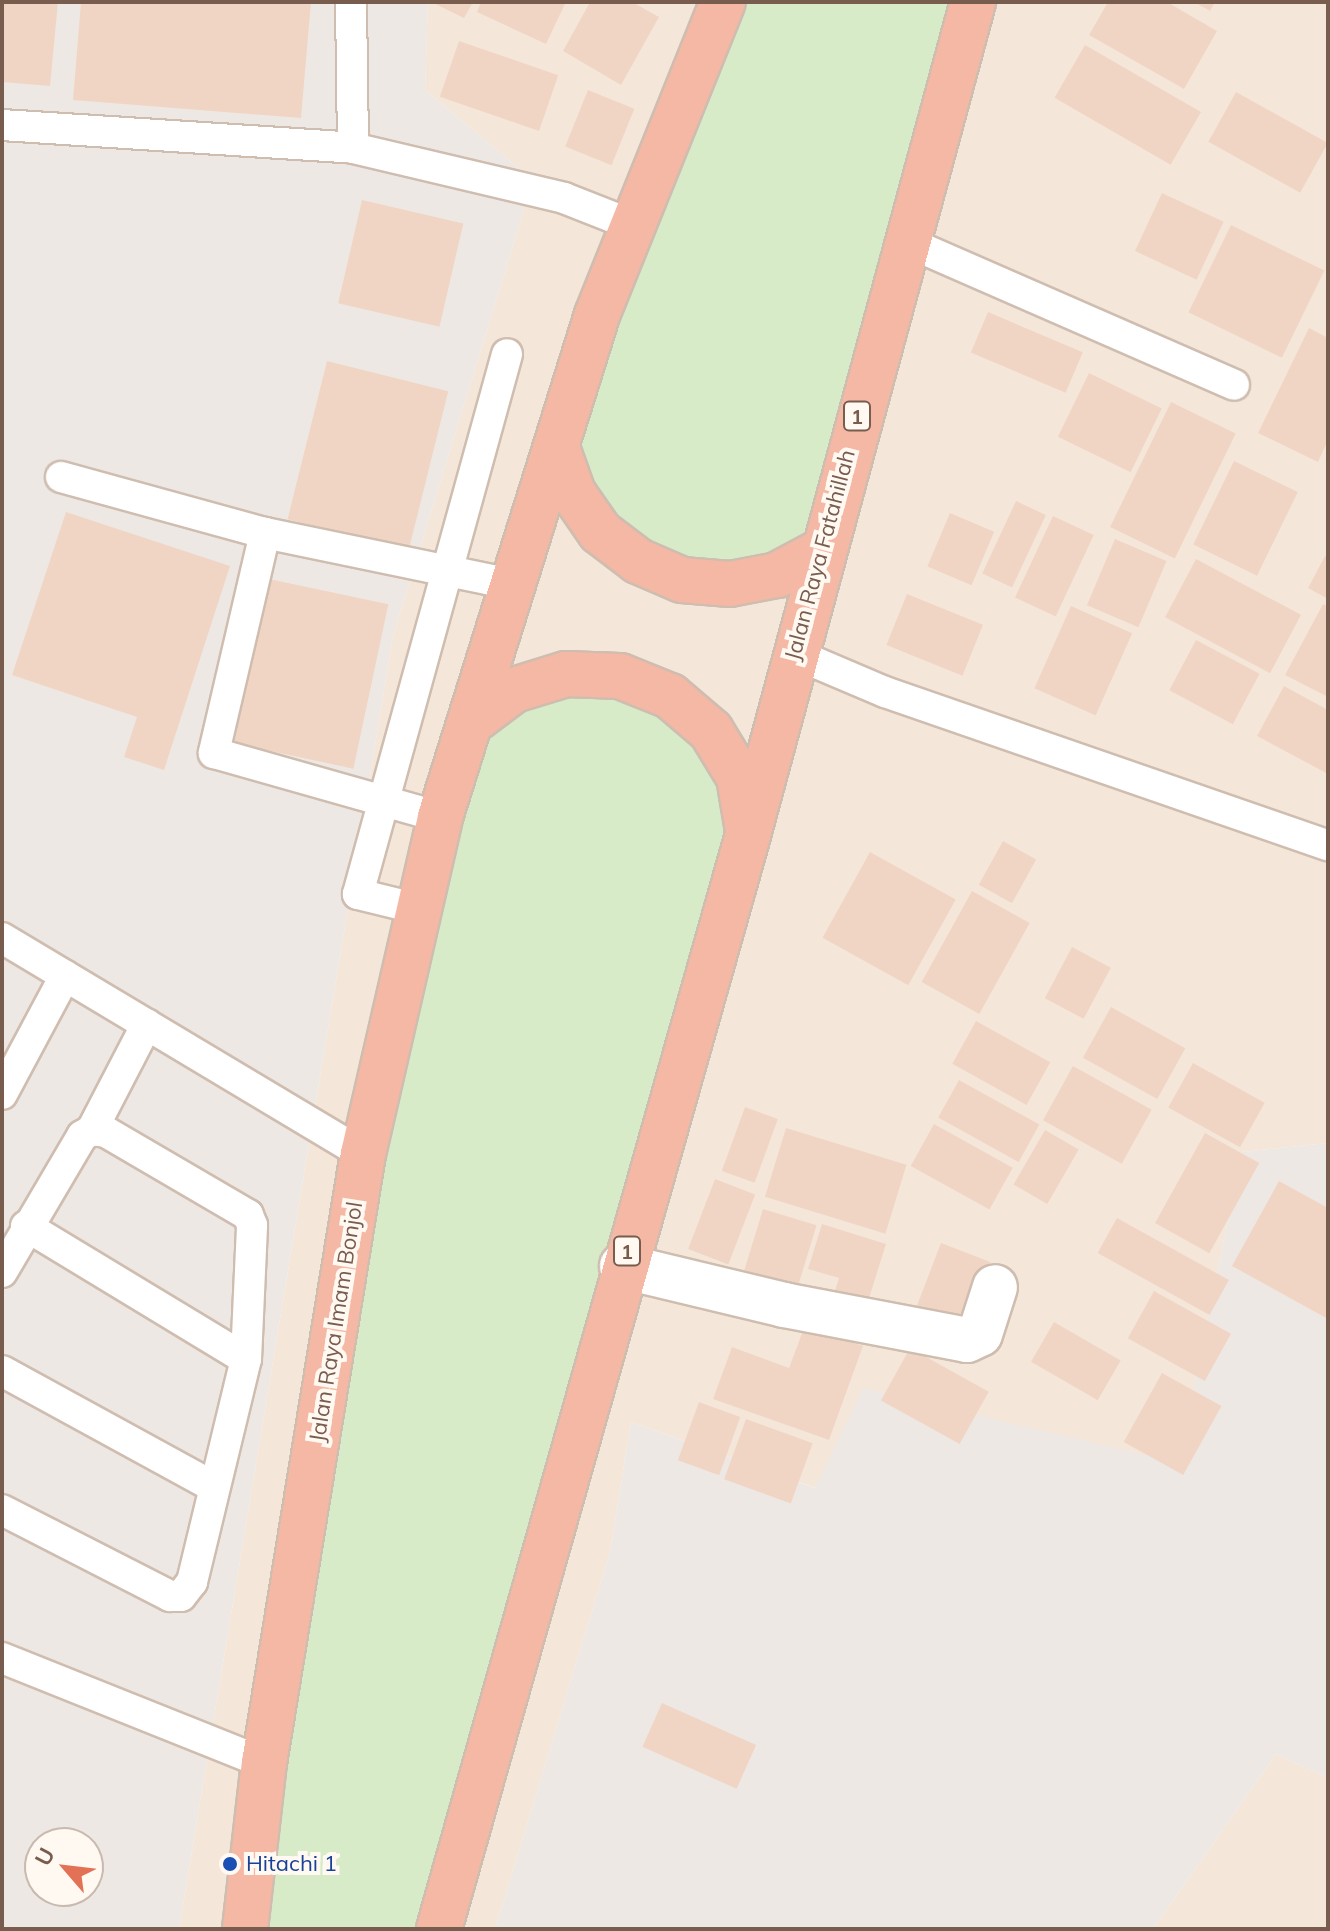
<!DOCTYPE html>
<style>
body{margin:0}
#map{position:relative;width:1330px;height:1931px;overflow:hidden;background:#fcf5eb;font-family:Mulish,sans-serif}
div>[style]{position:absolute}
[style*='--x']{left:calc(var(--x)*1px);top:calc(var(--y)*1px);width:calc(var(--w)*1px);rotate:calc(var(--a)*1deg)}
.residential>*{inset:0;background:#f4e7da}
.industrial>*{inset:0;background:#eee8e4}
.green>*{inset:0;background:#d7ebc9}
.building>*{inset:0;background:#f1d5c4;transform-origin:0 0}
.roads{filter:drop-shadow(2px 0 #cfbdb0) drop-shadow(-2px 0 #cfbdb0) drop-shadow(0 2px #cfbdb0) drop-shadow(0 -2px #cfbdb0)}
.lane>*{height:30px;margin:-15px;padding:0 15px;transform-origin:15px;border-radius:15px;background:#fff}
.street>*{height:44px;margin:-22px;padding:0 22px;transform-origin:22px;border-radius:22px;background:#fff}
.highway>*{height:44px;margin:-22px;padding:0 22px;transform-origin:22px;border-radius:22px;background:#f4b8a5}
.dots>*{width:22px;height:22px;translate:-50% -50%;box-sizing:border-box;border:4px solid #fff9f2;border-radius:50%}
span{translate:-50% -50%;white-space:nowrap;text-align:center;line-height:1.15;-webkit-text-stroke:8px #fff9f2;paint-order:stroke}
.shield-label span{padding:2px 6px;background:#fff9f2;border:2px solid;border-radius:6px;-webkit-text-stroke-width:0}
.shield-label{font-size:20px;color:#785c4e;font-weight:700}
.street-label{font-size:22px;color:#785c4e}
.transit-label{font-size:22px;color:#164399}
.left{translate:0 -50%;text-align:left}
.frame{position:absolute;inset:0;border:4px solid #785c4e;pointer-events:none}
.north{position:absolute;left:24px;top:1827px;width:80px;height:80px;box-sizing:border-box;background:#fff9f2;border:2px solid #c9bab0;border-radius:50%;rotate:298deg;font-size:22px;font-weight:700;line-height:32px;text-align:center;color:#785c4e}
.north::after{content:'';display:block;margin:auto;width:28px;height:36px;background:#e27155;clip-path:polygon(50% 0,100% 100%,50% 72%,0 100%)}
</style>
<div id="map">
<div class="residential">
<div style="clip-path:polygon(428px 2px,1328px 2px,1328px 1143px,1242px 1152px,1178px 1464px,816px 1488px,631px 1422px,610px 1552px,495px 1929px,179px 1929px,393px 636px,533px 180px,425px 90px)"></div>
<div style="clip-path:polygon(1276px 1754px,1328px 1778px,1328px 1929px,1153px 1929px)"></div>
</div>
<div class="industrial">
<div style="clip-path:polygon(evenodd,2px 2px,428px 2px,425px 90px,533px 180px,393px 636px,179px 1929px,2px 1929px,2px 2px,40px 1843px,88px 1843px,88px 1891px,40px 1891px,40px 1843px)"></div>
<div style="clip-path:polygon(1328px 1143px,1328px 1778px,1276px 1754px,1153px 1929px,495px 1929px,610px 1552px,631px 1422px,815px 1488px,863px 1388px,1178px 1463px,1242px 1152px)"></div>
</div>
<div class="green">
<div style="clip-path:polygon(723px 2px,973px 2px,820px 552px,682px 580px,573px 493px,597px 315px)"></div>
<div style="clip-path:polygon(514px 690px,670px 696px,749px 831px,439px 1929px,245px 1929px,440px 817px)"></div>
</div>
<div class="building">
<div style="clip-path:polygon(2px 2px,58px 2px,50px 86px,2px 82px)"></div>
<div style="clip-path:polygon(81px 2px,311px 2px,301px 118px,73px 100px)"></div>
<div style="clip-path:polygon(431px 2px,473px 2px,464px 18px)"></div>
<div style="clip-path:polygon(481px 2px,566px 2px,546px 44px,477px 12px)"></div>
<div style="clip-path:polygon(590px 2px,632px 2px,659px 17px,621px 85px,563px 51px)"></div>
<div style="clip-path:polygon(1108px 2px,1167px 2px,1217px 31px,1184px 89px,1089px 35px)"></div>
<div style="clip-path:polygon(1194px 2px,1215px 2px,1210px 11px)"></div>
<div style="left:459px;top:41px;width:105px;height:59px;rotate:19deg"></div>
<div style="left:1085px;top:45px;width:134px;height:61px;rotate:30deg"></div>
<div style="left:588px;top:90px;width:50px;height:61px;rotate:22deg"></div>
<div style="left:1236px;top:92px;width:105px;height:57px;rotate:29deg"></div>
<div style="left:1162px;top:193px;width:68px;height:64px;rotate:25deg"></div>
<div style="left:362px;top:200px;width:104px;height:106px;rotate:13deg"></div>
<div style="left:1231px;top:225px;width:104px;height:97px;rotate:26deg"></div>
<div style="left:988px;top:312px;width:103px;height:44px;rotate:23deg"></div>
<div style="clip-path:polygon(1309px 328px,1328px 338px,1328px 440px,1318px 462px,1258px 433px)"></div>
<div style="left:327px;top:361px;width:125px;height:163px;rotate:14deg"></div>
<div style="left:1089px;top:373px;width:81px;height:71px;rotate:26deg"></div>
<div style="left:1171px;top:402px;width:72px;height:139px;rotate:26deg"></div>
<div style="left:1234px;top:461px;width:71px;height:93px;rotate:26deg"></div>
<div style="left:1016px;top:501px;width:33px;height:80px;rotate:25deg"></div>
<div style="clip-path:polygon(66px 512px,230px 566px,164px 770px,124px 757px,137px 717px,12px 675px)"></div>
<div style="left:950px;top:513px;width:48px;height:58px;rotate:23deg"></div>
<div style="left:1053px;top:516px;width:45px;height:90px;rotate:25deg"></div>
<div style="left:1115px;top:539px;width:56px;height:72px;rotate:23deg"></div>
<div style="clip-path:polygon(1325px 556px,1328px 557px,1328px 599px,1308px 588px)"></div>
<div style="left:1196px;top:559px;width:119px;height:66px;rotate:28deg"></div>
<div style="left:269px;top:579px;width:122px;height:168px;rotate:12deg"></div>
<div style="left:907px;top:594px;width:82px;height:55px;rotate:22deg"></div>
<div style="clip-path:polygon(1323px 604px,1328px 607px,1328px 697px,1285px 675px)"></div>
<div style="left:1071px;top:606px;width:67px;height:90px;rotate:24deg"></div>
<div style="left:1196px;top:640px;width:72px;height:57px;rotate:28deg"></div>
<div style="clip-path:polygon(1284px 686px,1328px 710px,1328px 774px,1257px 736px)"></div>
<div style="left:1003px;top:841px;width:38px;height:50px;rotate:29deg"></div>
<div style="left:870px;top:852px;width:98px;height:98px;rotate:29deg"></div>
<div style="left:972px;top:891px;width:66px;height:104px;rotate:29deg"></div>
<div style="left:1072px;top:947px;width:44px;height:58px;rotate:28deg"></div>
<div style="left:1111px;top:1007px;width:85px;height:58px;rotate:29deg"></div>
<div style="left:976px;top:1021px;width:85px;height:49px;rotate:29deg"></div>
<div style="left:1193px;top:1063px;width:82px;height:51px;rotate:29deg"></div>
<div style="left:1073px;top:1066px;width:90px;height:62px;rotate:29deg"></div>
<div style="left:959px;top:1080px;width:92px;height:43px;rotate:29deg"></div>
<div style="left:745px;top:1107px;width:35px;height:68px;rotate:20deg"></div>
<div style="left:934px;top:1124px;width:90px;height:48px;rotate:29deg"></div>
<div style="left:786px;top:1128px;width:126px;height:72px;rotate:17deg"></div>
<div style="left:1045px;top:1130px;width:39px;height:63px;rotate:30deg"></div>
<div style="left:1205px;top:1133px;width:62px;height:103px;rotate:29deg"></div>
<div style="left:715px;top:1179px;width:43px;height:75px;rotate:21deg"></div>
<div style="clip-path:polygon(1279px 1181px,1328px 1208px,1328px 1319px,1232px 1266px)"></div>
<div style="left:763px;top:1209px;width:56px;height:68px;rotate:17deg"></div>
<div style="left:1117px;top:1218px;width:128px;height:40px;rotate:29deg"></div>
<div style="clip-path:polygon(822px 1224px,886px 1244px,866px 1308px,833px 1297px,839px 1278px,808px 1269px)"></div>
<div style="left:941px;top:1243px;width:53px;height:72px;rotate:21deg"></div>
<div style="left:1154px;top:1291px;width:88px;height:54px;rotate:29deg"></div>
<div style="left:1054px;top:1322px;width:77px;height:46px;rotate:30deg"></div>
<div style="clip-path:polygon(805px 1325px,863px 1346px,829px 1440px,713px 1399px,732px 1347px,789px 1368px)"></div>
<div style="left:910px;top:1348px;width:90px;height:60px;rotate:29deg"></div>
<div style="left:1162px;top:1373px;width:68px;height:79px;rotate:29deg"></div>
<div style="left:699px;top:1402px;width:44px;height:62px;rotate:20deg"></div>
<div style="left:746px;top:1419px;width:71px;height:64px;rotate:20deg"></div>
<div style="left:662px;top:1703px;width:103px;height:48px;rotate:24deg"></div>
</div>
<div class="roads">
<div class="lane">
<div style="--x:351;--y:2;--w:146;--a:89.2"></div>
<div style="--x:2;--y:125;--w:352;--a:3.7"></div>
<div style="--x:353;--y:148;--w:217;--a:13.3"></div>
<div style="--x:564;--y:198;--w:71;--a:21.5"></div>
<div style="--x:905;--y:241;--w:359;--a:23.6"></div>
<div style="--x:61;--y:477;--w:212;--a:15.4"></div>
<div style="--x:265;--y:533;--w:226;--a:103.1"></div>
<div style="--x:214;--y:753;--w:235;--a:15.8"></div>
<div style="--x:265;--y:533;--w:251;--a:11.7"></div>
<div style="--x:793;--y:653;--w:100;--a:23"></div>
<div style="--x:885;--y:692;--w:469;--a:19.1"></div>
<div style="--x:419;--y:909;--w:63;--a:-166.2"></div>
<div style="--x:358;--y:894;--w:560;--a:-74.57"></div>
<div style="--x:2;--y:938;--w:421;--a:30.9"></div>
<div style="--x:2;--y:1094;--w:134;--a:-61.9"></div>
<div style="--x:26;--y:1226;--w:257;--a:31.2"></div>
<div style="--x:2;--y:1272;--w:158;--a:-59.5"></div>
<div style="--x:82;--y:1136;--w:12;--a:-31"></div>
<div style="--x:92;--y:1130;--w:119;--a:-62.6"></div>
<div style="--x:2;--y:1371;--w:242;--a:28.7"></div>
<div style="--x:2;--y:1510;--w:189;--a:27.1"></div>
<div style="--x:170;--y:1596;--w:11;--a:0"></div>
<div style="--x:181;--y:1596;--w:18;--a:-52"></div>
<div style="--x:192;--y:1582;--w:229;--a:-76.4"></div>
<div style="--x:246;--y:1359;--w:134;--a:-87.4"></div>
<div style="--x:252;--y:1225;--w:11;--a:-112"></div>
<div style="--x:248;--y:1215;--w:164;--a:-149.7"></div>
<div style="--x:106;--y:1132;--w:14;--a:-172"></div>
<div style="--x:2;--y:1658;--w:282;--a:21.8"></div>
</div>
<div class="street">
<div style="--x:622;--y:1266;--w:167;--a:13.5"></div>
<div style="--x:784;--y:1305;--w:186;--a:10.8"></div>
<div style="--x:967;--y:1340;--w:14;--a:-25"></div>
<div style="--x:980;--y:1334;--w:49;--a:-72.3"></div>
</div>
<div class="highway">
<div style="--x:557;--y:448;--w:48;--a:70.4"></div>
<div style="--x:573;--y:493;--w:47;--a:55.3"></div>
<div style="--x:600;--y:532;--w:48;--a:37.3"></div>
<div style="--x:638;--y:561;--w:48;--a:23.4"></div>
<div style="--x:682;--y:580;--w:48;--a:4.8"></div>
<div style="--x:730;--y:584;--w:48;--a:-10.8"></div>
<div style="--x:777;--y:575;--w:49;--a:-28.1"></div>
<div style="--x:470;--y:723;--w:55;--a:-36.9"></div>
<div style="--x:514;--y:690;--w:54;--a:-17.1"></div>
<div style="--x:566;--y:674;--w:54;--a:2.1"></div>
<div style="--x:620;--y:676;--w:54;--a:21.8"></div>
<div style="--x:670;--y:696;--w:54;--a:40.5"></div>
<div style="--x:711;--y:731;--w:54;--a:58.7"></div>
<div style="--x:739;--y:777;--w:49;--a:80.5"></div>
<div style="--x:245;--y:1929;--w:167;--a:-83.5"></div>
<div style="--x:264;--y:1763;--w:617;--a:-80.77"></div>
<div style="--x:363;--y:1154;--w:346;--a:-77.1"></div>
<div style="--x:440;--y:817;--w:526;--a:-72.63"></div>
<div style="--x:597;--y:315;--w:337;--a:-68.1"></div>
<div style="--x:439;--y:1929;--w:1141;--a:-74.23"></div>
<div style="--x:749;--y:831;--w:859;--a:-74.88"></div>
</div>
</div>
<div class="dots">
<div style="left:230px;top:1864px;background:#1a4fb4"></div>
</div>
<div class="shield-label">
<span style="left:857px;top:416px">1</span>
<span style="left:627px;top:1251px">1</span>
</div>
<div class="street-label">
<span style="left:820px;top:555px;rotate:-75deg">Jalan Raya Fatahillah</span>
<span style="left:336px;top:1322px;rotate:-81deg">Jalan Raya Imam Bonjol</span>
</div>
<div class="transit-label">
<span class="left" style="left:246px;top:1864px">Hitachi 1</span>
</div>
<div class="frame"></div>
<div class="north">U</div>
</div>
